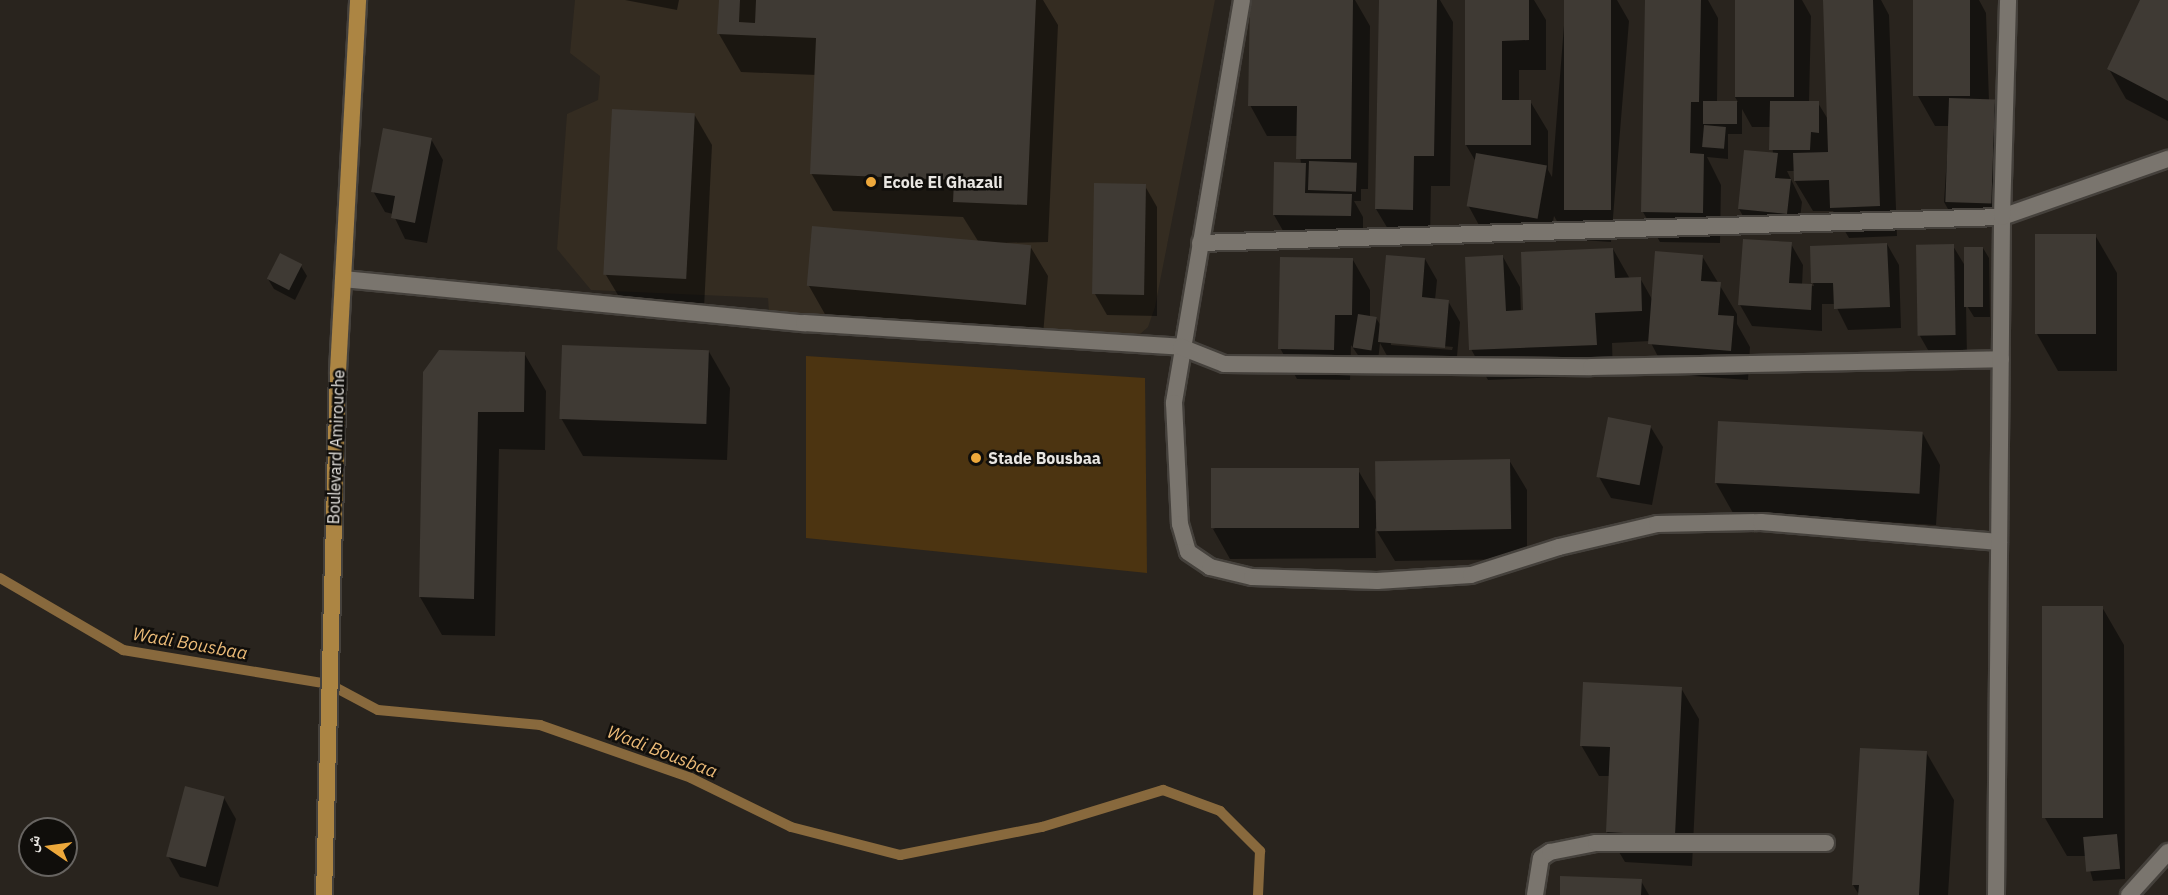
<!DOCTYPE html>
<meta charset="utf-8">
<style>
body{margin:0}
#map{position:relative;width:2168px;height:895px;overflow:hidden;background:#29241e;font-family:"IBM Plex Sans","Noto Naskh Arabic",sans-serif}
div>[style]{position:absolute}
[style*='--x']{left:calc(var(--x)*1px);top:calc(var(--y)*1px);width:calc(var(--w)*1px);rotate:calc(var(--a)*1deg)}
.built>*{inset:0;background:#342c21}
.green>*{inset:0;background:#4c3411}
.shadow>*{inset:0;background:#0007}
.stream>*{height:10px;margin:-5px;padding:0 5px;transform-origin:5px;border-radius:5px;background:#88693d}
.building>*{inset:0;background:#3f3a34;transform-origin:0 0}
.roads{filter:drop-shadow(2px 0 #45413c) drop-shadow(-2px 0 #45413c) drop-shadow(0 2px #45413c) drop-shadow(0 -2px #45413c)}
.minor>*{height:16px;margin:-8px;padding:0 8px;transform-origin:8px;border-radius:8px;background:#7a756e}
.primary>*{height:16px;margin:-8px;padding:0 8px;transform-origin:8px;border-radius:8px;background:#ac8543}
.dots>*{width:16px;height:16px;translate:-50% -50%;box-sizing:border-box;border:3px solid #100e0b;border-radius:50%}
span{translate:-50% -50%;white-space:nowrap;text-align:center;line-height:1.15;-webkit-text-stroke:5px #100e0b;paint-order:stroke}
.poi-label{font-size:16px;color:#e9e6e2;font-weight:700}
.left{translate:0 -50%;text-align:left}
.street-label{font-size:16px;color:#e9e6e2}
.water-label{font-size:18px;color:#ecbb78;font-style:italic}
.north{position:absolute;left:18px;top:817px;width:60px;height:60px;box-sizing:border-box;background:#100e0b;border:2px solid #676461;border-radius:50%;rotate:283deg;font-size:16px;font-weight:700;line-height:24px;text-align:center;color:#e9e6e2}
.north::after{content:'';display:block;margin:auto;width:21px;height:27px;background:#eda83b;clip-path:polygon(50% 0,100% 100%,50% 72%,0 100%)}
</style>
<div id="map">
<div class="built">
<div style="clip-path:polygon(575px 0,1215px 0,1155px 307px,1148px 327px,1139px 335px,1117px 340px,770px 328px,768px 298px,591px 290px,557px 249px,567px 114px,598px 100px,600px 76px,570px 53px)"></div>
</div>
<div class="green">
<div style="clip-path:polygon(806px 356px,1145px 378px,1147px 573px,806px 538px)"></div>
</div>
<div class="shadow">
<div style="clip-path:polygon(625px 0,679px 0,677px 10px)"></div>
<div style="clip-path:polygon(720px 0,1043px 0,1058px 25px,1048px 242px,998px 243px,1030px 246px,1048px 276px,1043px 335px,826px 316px,809px 286px,978px 241px,963px 217px,833px 211px,811px 173px,816px 75px,741px 72px,719px 34px)"></div>
<div style="clip-path:polygon(1251px 0,1355px 0,1370px 26px,1368px 189px,1361px 189px,1361px 201px,1354px 201px,1363px 217px,1363px 237px,1286px 236px,1274px 215px,1301px 164px,1298px 136px,1267px 136px,1250px 105px)"></div>
<div style="clip-path:polygon(1380px 0,1440px 0,1453px 22px,1450px 186px,1431px 186px,1430px 240px,1394px 239px,1376px 209px)"></div>
<div style="clip-path:polygon(1466px 0,1534px 0,1546px 20px,1546px 70px,1519px 70px,1519px 101px,1530px 101px,1548px 131px,1548px 170px,1552px 177px,1566px 0,1617px 0,1629px 21px,1611px 242px,1567px 239px,1554px 216px,1550px 239px,1480px 227px,1468px 205px,1476px 162px,1466px 145px)"></div>
<div style="clip-path:polygon(1646px 0,1708px 0,1718px 18px,1717px 102px,1738px 102px,1735px 97px,1737px 0,1802px 0,1811px 16px,1809px 103px,1818px 103px,1829px 121px,1825px 0,1881px 0,1889px 15px,1897px 236px,1849px 238px,1833px 211px,1813px 211px,1795px 181px,1795px 171px,1787px 171px,1802px 202px,1798px 234px,1751px 230px,1739px 209px,1773px 154px,1771px 127px,1752px 127px,1742px 109px,1742px 134px,1728px 134px,1728px 159px,1707px 157px,1721px 185px,1720px 243px,1660px 242px,1643px 212px)"></div>
<div style="clip-path:polygon(1914px 0,1979px 0,1986px 13px,1989px 101px,1994px 102px,2006px 123px,1999px 226px,1956px 223px,1944px 202px,1949px 126px,1935px 126px,1918px 96px)"></div>
<div style="clip-path:polygon(2142px 0,2168px 0,2168px 121px,2126px 99px,2109px 69px)"></div>
<div style="clip-path:polygon(694px 114px,712px 145px,704px 309px,624px 305px,606px 275px)"></div>
<div style="clip-path:polygon(431px 139px,443px 160px,427px 243px,405px 239px,393px 214px,385px 212px,373px 191px)"></div>
<div style="clip-path:polygon(1145px 186px,1157px 207px,1157px 316px,1107px 315px,1095px 294px)"></div>
<div style="clip-path:polygon(2095px 235px,2117px 273px,2117px 371px,2058px 371px,2037px 334px)"></div>
<div style="clip-path:polygon(1791px 244px,1803px 265px,1802px 285px,1814px 286px,1813px 283px,1887px 244px,1899px 265px,1901px 328px,1848px 330px,1835px 304px,1822px 304px,1822px 331px,1752px 326px,1740px 305px)"></div>
<div style="clip-path:polygon(1953px 246px,1967px 269px,1983px 248px,1989px 258px,1990px 317px,1974px 317px,1966px 304px,1967px 356px,1932px 357px,1920px 336px)"></div>
<div style="clip-path:polygon(1613px 249px,1630px 279px,1640px 278px,1653px 301px,1702px 256px,1737px 314px,1737px 324px,1750px 347px,1748px 380px,1667px 374px,1650px 341px,1612px 343px,1613px 375px,1488px 380px,1471px 349px,1503px 257px,1520px 287px,1521px 312px)"></div>
<div style="clip-path:polygon(evenodd,1425px 259px,1437px 280px,1435px 300px,1448px 301px,1460px 322px,1456px 368px,1391px 363px,1380px 343px,1378px 361px,1360px 358px,1351px 345px,1350px 380px,1297px 379px,1280px 348px,1353px 260px,1370px 290px,1370px 317px,1376px 318px,1381px 326px,1425px 259px,1391px 341px,1453px 347px,1452px 350px,1391px 345px,1391px 341px)"></div>
<div style="clip-path:polygon(301px 266px,307px 276px,295px 300px,274px 289px,268px 279px)"></div>
<div style="clip-path:polygon(708px 350px,730px 388px,727px 460px,583px 456px,561px 418px)"></div>
<div style="clip-path:polygon(524px 353px,546px 391px,545px 450px,499px 449px,495px 636px,442px 635px,420px 597px,424px 373px)"></div>
<div style="clip-path:polygon(1650px 426px,1663px 447px,1652px 505px,1611px 498px,1599px 477px)"></div>
<div style="clip-path:polygon(1923px 434px,1940px 465px,1936px 525px,1733px 513px,1716px 483px)"></div>
<div style="clip-path:polygon(1509px 460px,1527px 490px,1527px 559px,1395px 561px,1375px 528px,1376px 558px,1230px 559px,1213px 529px,1358px 470px,1377px 503px)"></div>
<div style="clip-path:polygon(2102px 607px,2124px 645px,2125px 879px,2093px 881px,2086px 856px,2067px 856px,2045px 818px,2044px 608px)"></div>
<div style="clip-path:polygon(1681px 688px,1699px 719px,1692px 866px,1625px 862px,1607px 832px,1610px 776px,1599px 776px,1581px 745px)"></div>
<div style="clip-path:polygon(1926px 752px,1954px 800px,1948px 895px,1859px 895px,1853px 885px)"></div>
<div style="clip-path:polygon(224px 798px,236px 819px,218px 887px,180px 877px,168px 856px)"></div>
<div style="clip-path:polygon(1641px 881px,1649px 895px,1561px 895px)"></div>
</div>
<div class="stream">
<div style="--x:0;--y:578;--w:143;--a:30.3"></div>
<div style="--x:123;--y:650;--w:209;--a:9.4"></div>
<div style="--x:329;--y:684;--w:55;--a:28"></div>
<div style="--x:378;--y:710;--w:163;--a:5.3"></div>
<div style="--x:540;--y:725;--w:160;--a:19.3"></div>
<div style="--x:691;--y:778;--w:111;--a:26.1"></div>
<div style="--x:791;--y:827;--w:113;--a:14.4"></div>
<div style="--x:900;--y:855;--w:145;--a:-11.2"></div>
<div style="--x:1042;--y:827;--w:127;--a:-17"></div>
<div style="--x:1163;--y:790;--w:61;--a:20.2"></div>
<div style="--x:1220;--y:811;--w:57;--a:45"></div>
<div style="--x:1260;--y:851;--w:44;--a:92.6"></div>
</div>
<div class="building">
<div style="clip-path:polygon(719px 0,740px 0,739px 22px,755px 23px,756px 0,1036px 0,1027px 205px,953px 202px,954px 180px,810px 174px,816px 38px,717px 34px)"></div>
<div style="clip-path:polygon(1250px 0,1353px 0,1351px 159px,1296px 159px,1297px 106px,1248px 106px)"></div>
<div style="clip-path:polygon(1379px 0,1437px 0,1434px 156px,1414px 156px,1413px 210px,1375px 209px)"></div>
<div style="clip-path:polygon(1465px 0,1529px 0,1529px 40px,1502px 41px,1502px 100px,1531px 100px,1531px 145px,1465px 145px)"></div>
<div style="left:1564px;top:0;width:47px;height:210px"></div>
<div style="clip-path:polygon(1645px 0,1701px 0,1699px 102px,1691px 102px,1690px 153px,1704px 154px,1703px 213px,1641px 212px)"></div>
<div style="left:1735px;top:0;width:59px;height:97px"></div>
<div style="clip-path:polygon(1823px 0,1873px 0,1880px 206px,1830px 208px,1829px 180px,1794px 181px,1793px 153px,1828px 152px)"></div>
<div style="left:1913px;top:0;width:57px;height:96px"></div>
<div style="clip-path:polygon(2140px 0,2168px 0,2168px 101px,2107px 69px)"></div>
<div style="left:1949px;top:98px;width:46px;height:104px;rotate:2deg"></div>
<div style="left:1703px;top:101px;width:34px;height:23px"></div>
<div style="clip-path:polygon(1770px 101px,1819px 101px,1819px 133px,1811px 132px,1810px 150px,1769px 150px)"></div>
<div style="left:612px;top:109px;width:83px;height:166px;rotate:3deg"></div>
<div style="left:1704px;top:125px;width:22px;height:22px;rotate:5deg"></div>
<div style="clip-path:polygon(383px 128px,432px 138px,415px 223px,391px 218px,395px 196px,371px 192px)"></div>
<div style="clip-path:polygon(1744px 150px,1778px 153px,1775px 178px,1791px 179px,1787px 214px,1738px 209px)"></div>
<div style="left:1476px;top:153px;width:72px;height:54px;rotate:10deg"></div>
<div style="left:1309px;top:161px;width:48px;height:29px;rotate:2deg"></div>
<div style="clip-path:polygon(1274px 162px,1306px 163px,1305px 193px,1352px 194px,1351px 216px,1273px 215px)"></div>
<div style="left:1146px;top:184px;width:111px;height:52px;rotate:91deg"></div>
<div style="left:812px;top:226px;width:220px;height:60px;rotate:5deg"></div>
<div style="left:2035px;top:234px;width:61px;height:100px"></div>
<div style="clip-path:polygon(1743px 239px,1792px 242px,1789px 283px,1812px 284px,1811px 310px,1738px 305px)"></div>
<div style="clip-path:polygon(1887px 243px,1890px 307px,1834px 309px,1833px 283px,1811px 283px,1810px 246px)"></div>
<div style="left:1954px;top:244px;width:91px;height:38px;rotate:89deg"></div>
<div style="left:1964px;top:247px;width:19px;height:60px"></div>
<div style="clip-path:polygon(1613px 248px,1615px 278px,1641px 277px,1642px 311px,1595px 313px,1597px 345px,1469px 350px,1465px 257px,1503px 255px,1506px 311px,1523px 310px,1521px 252px)"></div>
<div style="clip-path:polygon(1655px 251px,1703px 255px,1701px 281px,1721px 282px,1718px 315px,1734px 316px,1731px 351px,1648px 344px)"></div>
<div style="left:280px;top:253px;width:25px;height:29px;rotate:27deg"></div>
<div style="clip-path:polygon(1386px 255px,1425px 258px,1422px 297px,1449px 300px,1445px 348px,1378px 342px)"></div>
<div style="clip-path:polygon(1280px 257px,1353px 258px,1352px 315px,1335px 315px,1334px 350px,1278px 349px)"></div>
<div style="left:1358px;top:314px;width:19px;height:34px;rotate:9deg"></div>
<div style="left:562px;top:345px;width:147px;height:74px;rotate:2deg"></div>
<div style="clip-path:polygon(439px 350px,525px 352px,524px 412px,478px 412px,474px 599px,419px 597px,423px 372px)"></div>
<div style="left:1608px;top:417px;width:44px;height:61px;rotate:11deg"></div>
<div style="left:1718px;top:421px;width:205px;height:62px;rotate:3deg"></div>
<div style="left:1510px;top:459px;width:70px;height:135px;rotate:89deg"></div>
<div style="left:1359px;top:468px;width:60px;height:148px;rotate:90deg"></div>
<div style="left:2042px;top:606px;width:61px;height:212px"></div>
<div style="clip-path:polygon(1583px 682px,1682px 687px,1675px 836px,1606px 832px,1610px 747px,1580px 746px)"></div>
<div style="clip-path:polygon(1860px 748px,1927px 751px,1919px 895px,1858px 895px,1859px 885px,1852px 885px)"></div>
<div style="left:185px;top:786px;width:41px;height:73px;rotate:15deg"></div>
<div style="left:2117px;top:834px;width:35px;height:34px;rotate:85deg"></div>
<div style="clip-path:polygon(1560px 876px,1642px 879px,1641px 895px,1560px 895px)"></div>
</div>
<div class="roads">
<div class="minor">
<div style="--x:1242;--y:0;--w:409;--a:99.6"></div>
<div style="--x:1174;--y:403;--w:121;--a:87.2"></div>
<div style="--x:1180;--y:524;--w:29;--a:74"></div>
<div style="--x:1188;--y:552;--w:27;--a:34"></div>
<div style="--x:1210;--y:567;--w:43;--a:13.4"></div>
<div style="--x:1252;--y:577;--w:125;--a:1.8"></div>
<div style="--x:1377;--y:581;--w:94;--a:-3.7"></div>
<div style="--x:1471;--y:575;--w:92;--a:-17.7"></div>
<div style="--x:1559;--y:547;--w:101;--a:-13.2"></div>
<div style="--x:1657;--y:524;--w:104;--a:-1.1"></div>
<div style="--x:1761;--y:522;--w:239;--a:4.8"></div>
<div style="--x:1200;--y:243;--w:802;--a:-1.86"></div>
<div style="--x:2002;--y:217;--w:176;--a:-19.3"></div>
<div style="--x:343;--y:279;--w:463;--a:5.5"></div>
<div style="--x:804;--y:323;--w:378;--a:3.6"></div>
<div style="--x:1181;--y:347;--w:46;--a:21.6"></div>
<div style="--x:1224;--y:364;--w:367;--a:0.5"></div>
<div style="--x:1591;--y:367;--w:410;--a:-1.1"></div>
<div style="--x:1535;--y:895;--w:37;--a:-81"></div>
<div style="--x:1541;--y:858;--w:11;--a:-34"></div>
<div style="--x:1550;--y:852;--w:47;--a:-11.1"></div>
<div style="--x:1596;--y:843;--w:230;--a:0"></div>
<div style="--x:1996;--y:895;--w:678;--a:-89.49"></div>
<div style="--x:2002;--y:217;--w:217;--a:-88.4"></div>
<div style="--x:2129;--y:895;--w:58;--a:-47.8"></div>
</div>
<div class="primary">
<div style="--x:324;--y:895;--w:524;--a:-88.47"></div>
<div style="--x:338;--y:371;--w:372;--a:-86.9"></div>
</div>
</div>
<div class="dots">
<div style="left:871px;top:182px;background:#eda83b"></div>
<div style="left:976px;top:458px;background:#eda83b"></div>
</div>
<div class="poi-label">
<span class="left" style="left:883px;top:182px">Ecole El Ghazali</span>
<span class="left" style="left:988px;top:458px">Stade Bousbaa</span>
</div>
<div class="street-label">
<span style="left:336px;top:447px;rotate:-88deg">Boulevard Amirouche</span>
</div>
<div class="water-label">
<span style="left:190px;top:644px;rotate:10deg">Wadi Bousbaa</span>
<span style="left:662px;top:752px;rotate:21deg">Wadi Bousbaa</span>
</div>
<div class="north">ش</div>
</div>
